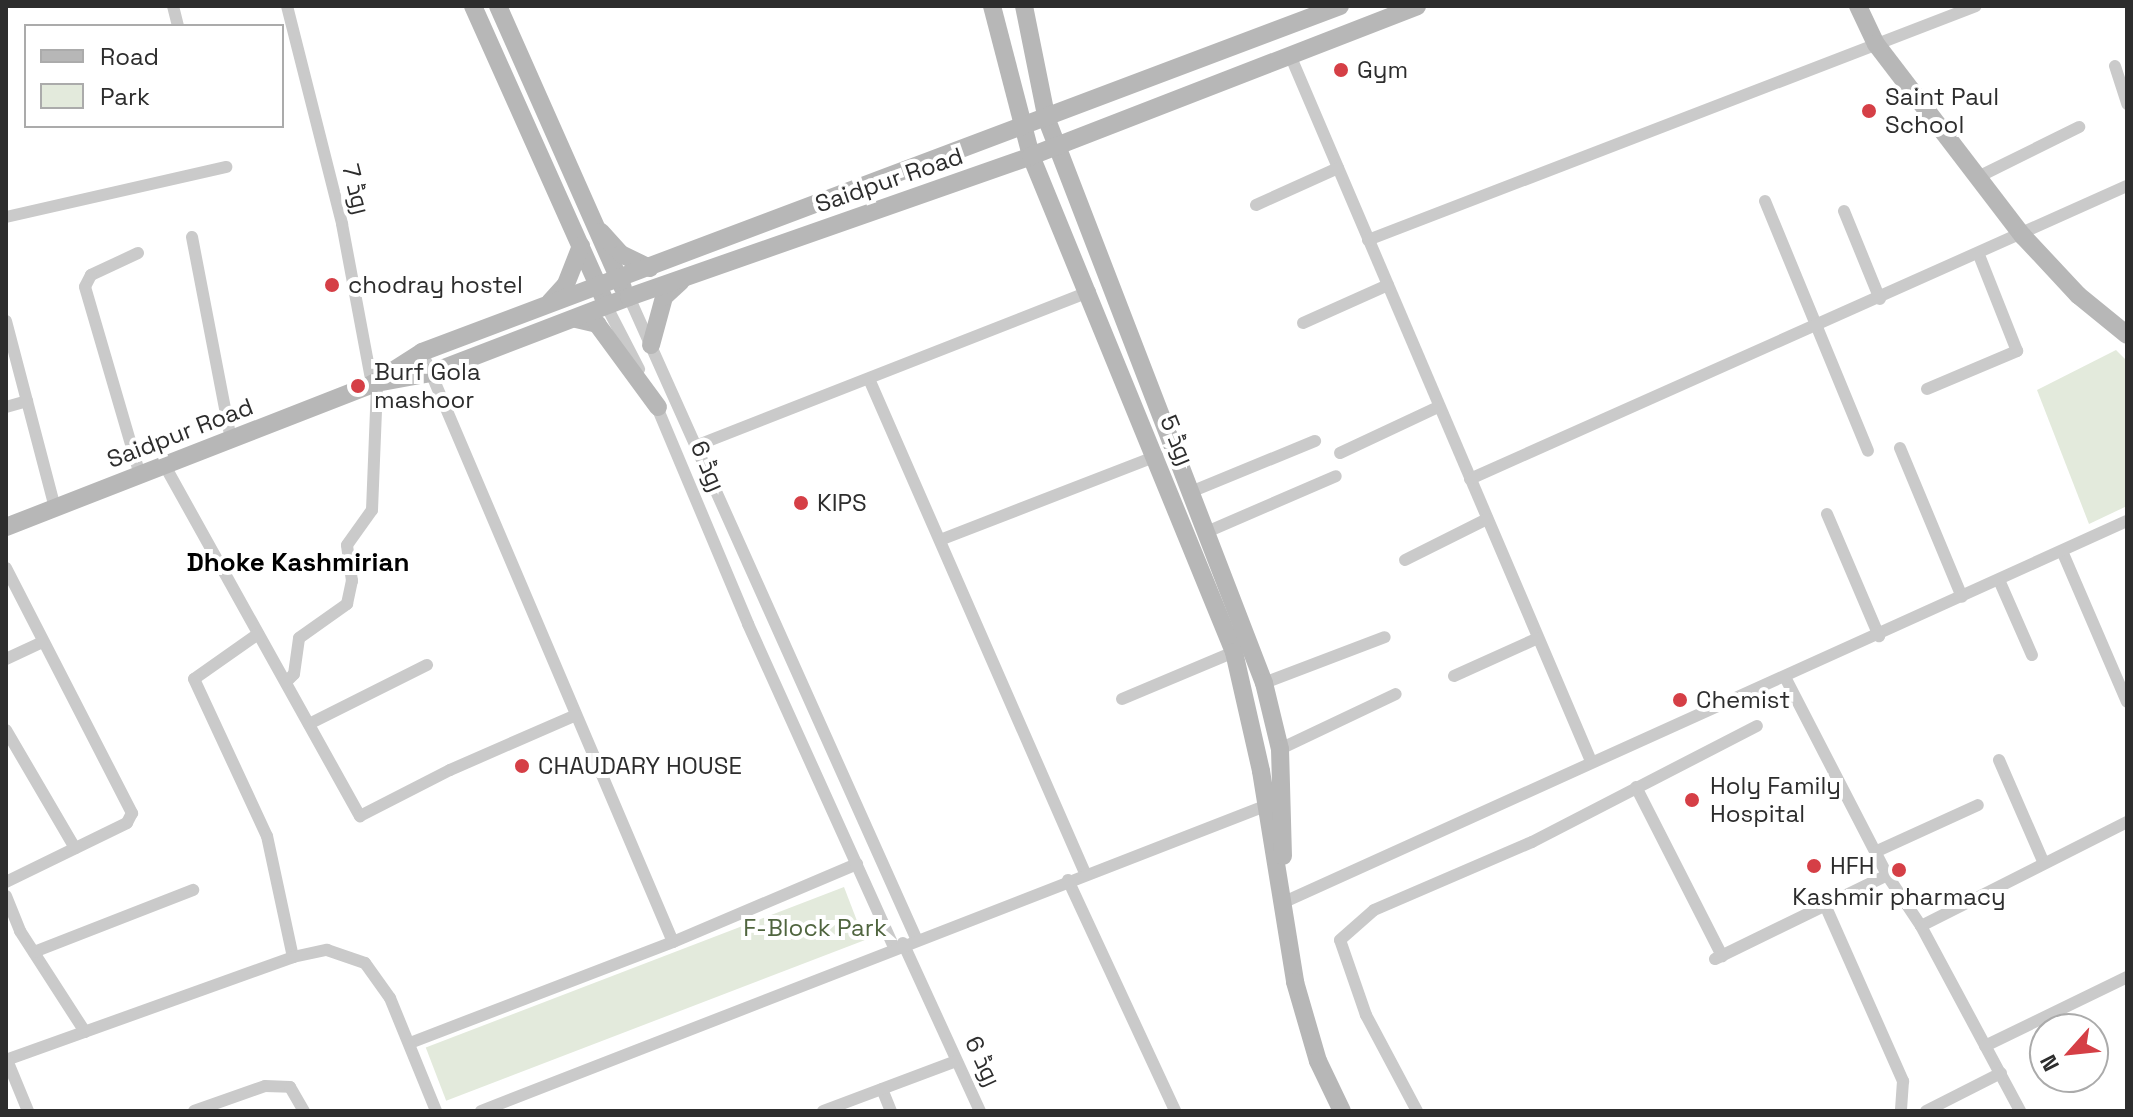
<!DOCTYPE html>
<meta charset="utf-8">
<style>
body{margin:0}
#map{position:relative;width:2133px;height:1117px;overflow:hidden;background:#fff;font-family:"Space Grotesk",Cairo,sans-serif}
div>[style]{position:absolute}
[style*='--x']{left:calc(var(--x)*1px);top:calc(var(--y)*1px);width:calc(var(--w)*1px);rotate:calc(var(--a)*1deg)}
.green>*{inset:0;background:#e3eadc;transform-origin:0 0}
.street>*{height:12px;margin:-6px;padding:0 6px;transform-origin:6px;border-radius:6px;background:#cacaca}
.secondary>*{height:18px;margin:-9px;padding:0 9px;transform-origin:9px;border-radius:9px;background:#b7b7b7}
.dots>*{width:22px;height:22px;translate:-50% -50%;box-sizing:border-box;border:4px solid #fff;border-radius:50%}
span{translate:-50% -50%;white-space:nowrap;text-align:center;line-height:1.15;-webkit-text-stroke:8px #fff;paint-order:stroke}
.poi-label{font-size:24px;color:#2d2d2d}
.left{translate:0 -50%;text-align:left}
.street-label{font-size:24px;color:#2d2d2d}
.park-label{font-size:24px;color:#50653f}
.neighbourhood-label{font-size:26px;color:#000;font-weight:700}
.frame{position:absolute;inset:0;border:8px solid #2d2d2d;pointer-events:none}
.legend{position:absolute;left:24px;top:24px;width:260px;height:104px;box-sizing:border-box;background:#fff;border:2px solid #ababab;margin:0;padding:10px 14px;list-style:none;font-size:24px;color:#2d2d2d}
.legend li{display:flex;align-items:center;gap:16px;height:40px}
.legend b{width:40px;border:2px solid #ababab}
.north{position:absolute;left:2029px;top:1013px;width:80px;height:80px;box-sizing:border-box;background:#fff;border:2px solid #ababab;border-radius:50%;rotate:243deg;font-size:22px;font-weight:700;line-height:32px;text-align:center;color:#2d2d2d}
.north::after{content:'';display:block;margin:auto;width:28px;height:36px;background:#d53f46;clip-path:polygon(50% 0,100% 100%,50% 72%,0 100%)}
</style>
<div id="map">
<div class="green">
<div style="clip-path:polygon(2116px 350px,2127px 361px,2127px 506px,2089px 524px,2037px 390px)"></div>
<div style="left:844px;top:887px;width:57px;height:448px;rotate:69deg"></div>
</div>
<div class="street">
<div style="--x:173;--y:6;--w:21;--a:76"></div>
<div style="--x:287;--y:6;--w:225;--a:75.8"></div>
<div style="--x:342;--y:224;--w:163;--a:79.4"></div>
<div style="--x:1290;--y:55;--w:767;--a:66.91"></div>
<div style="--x:2115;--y:66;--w:40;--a:72"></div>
<div style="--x:1978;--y:177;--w:113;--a:-26.3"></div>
<div style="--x:1765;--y:201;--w:270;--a:67.6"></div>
<div style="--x:1256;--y:205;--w:90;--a:-24.3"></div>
<div style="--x:1844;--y:211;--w:95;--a:67.8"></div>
<div style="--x:6;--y:217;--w:226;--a:-12.8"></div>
<div style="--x:192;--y:237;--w:207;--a:79.1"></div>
<div style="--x:1368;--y:240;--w:651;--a:-21.05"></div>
<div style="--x:138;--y:253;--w:52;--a:154.9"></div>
<div style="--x:91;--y:275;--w:13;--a:117"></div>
<div style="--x:85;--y:287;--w:196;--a:73.7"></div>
<div style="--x:629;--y:297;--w:702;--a:65.88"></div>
<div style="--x:607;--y:307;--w:70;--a:62.7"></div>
<div style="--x:6;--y:321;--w:193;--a:75.3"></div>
<div style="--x:1303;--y:323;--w:93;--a:-24.1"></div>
<div style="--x:422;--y:352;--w:641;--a:66.95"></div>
<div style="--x:673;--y:942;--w:200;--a:-23"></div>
<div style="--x:869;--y:379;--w:539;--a:66.38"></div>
<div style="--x:1927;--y:389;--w:98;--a:-22.9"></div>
<div style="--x:2017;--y:351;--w:103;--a:-111.6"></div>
<div style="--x:654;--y:400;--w:243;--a:67.2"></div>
<div style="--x:748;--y:624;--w:354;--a:65.7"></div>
<div style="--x:6;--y:407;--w:22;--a:-16"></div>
<div style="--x:698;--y:445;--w:421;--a:-21.4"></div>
<div style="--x:1900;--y:448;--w:161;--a:67.4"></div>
<div style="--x:1340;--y:453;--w:108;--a:-25.1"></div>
<div style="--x:165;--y:466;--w:401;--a:60.9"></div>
<div style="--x:360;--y:816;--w:101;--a:-27.1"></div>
<div style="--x:450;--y:770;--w:137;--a:-23.6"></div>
<div style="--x:1470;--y:479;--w:719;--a:-24.04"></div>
<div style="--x:1193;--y:491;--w:132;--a:-22.3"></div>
<div style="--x:1827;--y:514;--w:133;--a:66.9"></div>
<div style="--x:1209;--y:531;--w:138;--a:-23.4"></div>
<div style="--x:940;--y:540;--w:233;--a:-21.2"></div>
<div style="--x:2062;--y:551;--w:164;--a:66.7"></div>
<div style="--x:1405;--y:560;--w:92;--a:-26.6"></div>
<div style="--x:6;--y:568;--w:276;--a:62.8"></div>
<div style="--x:132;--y:813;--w:11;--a:117"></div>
<div style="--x:127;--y:823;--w:135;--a:154"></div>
<div style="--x:1999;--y:580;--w:82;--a:66.3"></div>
<div style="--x:258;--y:634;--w:78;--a:144.9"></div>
<div style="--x:194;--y:679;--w:173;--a:65.1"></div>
<div style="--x:267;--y:836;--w:124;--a:77.9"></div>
<div style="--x:6;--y:659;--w:40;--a:-25"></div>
<div style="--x:1454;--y:676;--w:92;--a:-24.3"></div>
<div style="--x:1786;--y:679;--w:220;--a:62.7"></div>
<div style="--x:1887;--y:875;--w:61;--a:56.3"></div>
<div style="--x:1921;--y:926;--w:210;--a:61.8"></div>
<div style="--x:286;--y:682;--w:11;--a:-45"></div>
<div style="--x:294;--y:674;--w:36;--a:-82"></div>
<div style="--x:299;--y:638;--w:59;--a:-35.3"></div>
<div style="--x:347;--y:604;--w:24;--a:-78"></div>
<div style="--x:352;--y:581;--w:36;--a:-98"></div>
<div style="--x:347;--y:545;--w:43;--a:-54.5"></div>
<div style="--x:372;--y:510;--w:127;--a:-87.7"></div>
<div style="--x:1264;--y:683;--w:129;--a:-20.8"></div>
<div style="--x:1122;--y:699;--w:121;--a:-22.8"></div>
<div style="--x:309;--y:724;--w:132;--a:-26.6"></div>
<div style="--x:6;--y:730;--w:137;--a:59.7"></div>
<div style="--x:1280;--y:749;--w:128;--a:-25.4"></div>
<div style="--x:1999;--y:760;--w:110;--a:66.5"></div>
<div style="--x:1636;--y:787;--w:190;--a:63"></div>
<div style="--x:1875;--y:852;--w:113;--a:-24.5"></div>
<div style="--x:1068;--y:880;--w:255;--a:65.1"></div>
<div style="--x:6;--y:896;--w:38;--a:68"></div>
<div style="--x:20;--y:931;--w:120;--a:57.2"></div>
<div style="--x:1282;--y:903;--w:927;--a:-24.33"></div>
<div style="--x:1825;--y:905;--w:193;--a:66.1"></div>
<div style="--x:1903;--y:1081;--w:30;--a:94"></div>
<div style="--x:1921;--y:926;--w:231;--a:-26.8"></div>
<div style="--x:903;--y:943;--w:185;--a:65.4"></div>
<div style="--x:34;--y:952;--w:171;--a:-21.3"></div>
<div style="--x:1715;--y:959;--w:191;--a:-26"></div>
<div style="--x:410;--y:1043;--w:282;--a:-21"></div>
<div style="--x:1985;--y:1046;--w:158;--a:-25.9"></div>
<div style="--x:6;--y:1060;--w:305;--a:-19.7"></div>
<div style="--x:293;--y:957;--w:35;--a:-12"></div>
<div style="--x:327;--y:950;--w:40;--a:18.9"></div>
<div style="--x:365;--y:963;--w:43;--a:54.5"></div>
<div style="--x:390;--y:998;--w:122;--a:67.8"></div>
<div style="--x:7;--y:1060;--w:55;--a:67.6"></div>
<div style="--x:882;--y:1089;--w:24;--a:68"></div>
<div style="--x:194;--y:1111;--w:75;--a:-19.4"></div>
<div style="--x:265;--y:1086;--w:25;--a:2"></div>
<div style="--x:290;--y:1087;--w:28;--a:60"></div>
<div style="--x:481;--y:1111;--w:847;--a:-21.26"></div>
<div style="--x:823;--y:1111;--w:142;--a:-20.6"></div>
<div style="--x:1417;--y:1111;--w:109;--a:-118"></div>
<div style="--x:1366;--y:1015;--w:79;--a:-109.1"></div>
<div style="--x:1340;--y:940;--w:45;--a:-41.4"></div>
<div style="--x:1374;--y:910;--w:172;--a:-23.3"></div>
<div style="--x:1532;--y:842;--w:253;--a:-27.3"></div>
<div style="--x:1926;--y:1111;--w:84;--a:-26.9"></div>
</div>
<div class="secondary">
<div style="--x:473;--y:6;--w:319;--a:65.9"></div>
<div style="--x:498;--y:6;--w:308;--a:66.1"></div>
<div style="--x:992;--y:6;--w:155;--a:75.4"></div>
<div style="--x:1031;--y:156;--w:536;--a:67.74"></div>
<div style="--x:1234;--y:652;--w:122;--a:77.2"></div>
<div style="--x:1261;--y:771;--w:214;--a:80.8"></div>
<div style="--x:1295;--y:982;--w:82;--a:73.8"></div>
<div style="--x:1318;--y:1061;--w:55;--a:64.4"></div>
<div style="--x:1024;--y:6;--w:116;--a:78.6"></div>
<div style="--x:1047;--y:120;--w:603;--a:68.92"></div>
<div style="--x:1264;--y:683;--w:68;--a:76.4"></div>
<div style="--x:1280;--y:749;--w:107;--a:88.4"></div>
<div style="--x:1858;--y:6;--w:42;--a:64.7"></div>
<div style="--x:1876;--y:44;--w:242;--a:52.6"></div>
<div style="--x:2023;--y:236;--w:81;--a:47"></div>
<div style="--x:2078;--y:295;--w:63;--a:39.2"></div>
<div style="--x:601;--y:232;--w:30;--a:48"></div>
<div style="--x:621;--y:254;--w:32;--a:26"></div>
<div style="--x:550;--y:302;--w:24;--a:-48"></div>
<div style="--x:566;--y:284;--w:41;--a:-68.5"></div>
<div style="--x:576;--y:319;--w:22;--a:13"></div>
<div style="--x:597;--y:324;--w:103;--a:53.7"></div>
<div style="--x:651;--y:345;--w:50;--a:-74.8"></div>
<div style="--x:664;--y:297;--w:23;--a:-43"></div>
<div style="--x:382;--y:382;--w:50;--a:-10.4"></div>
<div style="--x:431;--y:373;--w:212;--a:-21"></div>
<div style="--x:629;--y:297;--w:426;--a:-19.3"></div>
<div style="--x:1031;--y:156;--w:414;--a:-21.2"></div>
<div style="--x:6;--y:527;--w:393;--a:-21.3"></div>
<div style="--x:372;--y:384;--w:59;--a:-32.6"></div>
<div style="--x:422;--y:352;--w:981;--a:-20.65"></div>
</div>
<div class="dots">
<div style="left:1341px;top:70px;background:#d53f46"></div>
<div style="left:1869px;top:111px;background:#d53f46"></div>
<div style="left:332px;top:285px;background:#d53f46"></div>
<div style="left:358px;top:386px;background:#d53f46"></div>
<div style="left:801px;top:503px;background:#d53f46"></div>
<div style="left:1680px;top:700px;background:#d53f46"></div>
<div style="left:522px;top:766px;background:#d53f46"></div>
<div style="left:1692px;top:800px;background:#d53f46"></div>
<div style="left:1814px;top:866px;background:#d53f46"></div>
<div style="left:1899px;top:870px;background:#d53f46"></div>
</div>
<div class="poi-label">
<span class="left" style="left:1357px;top:70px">Gym</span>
<span class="left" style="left:1885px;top:111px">Saint Paul<br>School</span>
<span class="left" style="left:348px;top:285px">chodray hostel</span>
<span class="left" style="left:374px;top:386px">Burf Gola<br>mashoor</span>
<span class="left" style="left:817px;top:503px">KIPS</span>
<span class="left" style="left:1696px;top:700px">Chemist</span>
<span class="left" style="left:538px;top:766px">CHAUDARY HOUSE</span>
<span class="left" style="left:1710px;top:800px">Holy Family<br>Hospital</span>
<span class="left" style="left:1830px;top:866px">HFH</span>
<span style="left:1899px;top:897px">Kashmir pharmacy</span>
</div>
<div class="street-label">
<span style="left:889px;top:180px;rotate:-19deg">Saidpur Road</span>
<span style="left:356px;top:189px;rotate:76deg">روڈ 7</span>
<span style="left:180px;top:433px;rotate:-21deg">Saidpur Road</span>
<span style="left:1177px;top:440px;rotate:68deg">روڈ 5</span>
<span style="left:708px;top:466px;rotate:67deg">روڈ 6</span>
<span style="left:983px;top:1061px;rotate:65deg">روڈ 6</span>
</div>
<div class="park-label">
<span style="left:815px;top:928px">F-Block Park</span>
</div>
<div class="neighbourhood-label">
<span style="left:298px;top:563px">Dhoke Kashmirian</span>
</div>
<div class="frame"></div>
<ul class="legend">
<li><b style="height:10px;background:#b7b7b7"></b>Road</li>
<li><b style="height:22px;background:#e3eadc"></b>Park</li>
</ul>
<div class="north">N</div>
</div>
